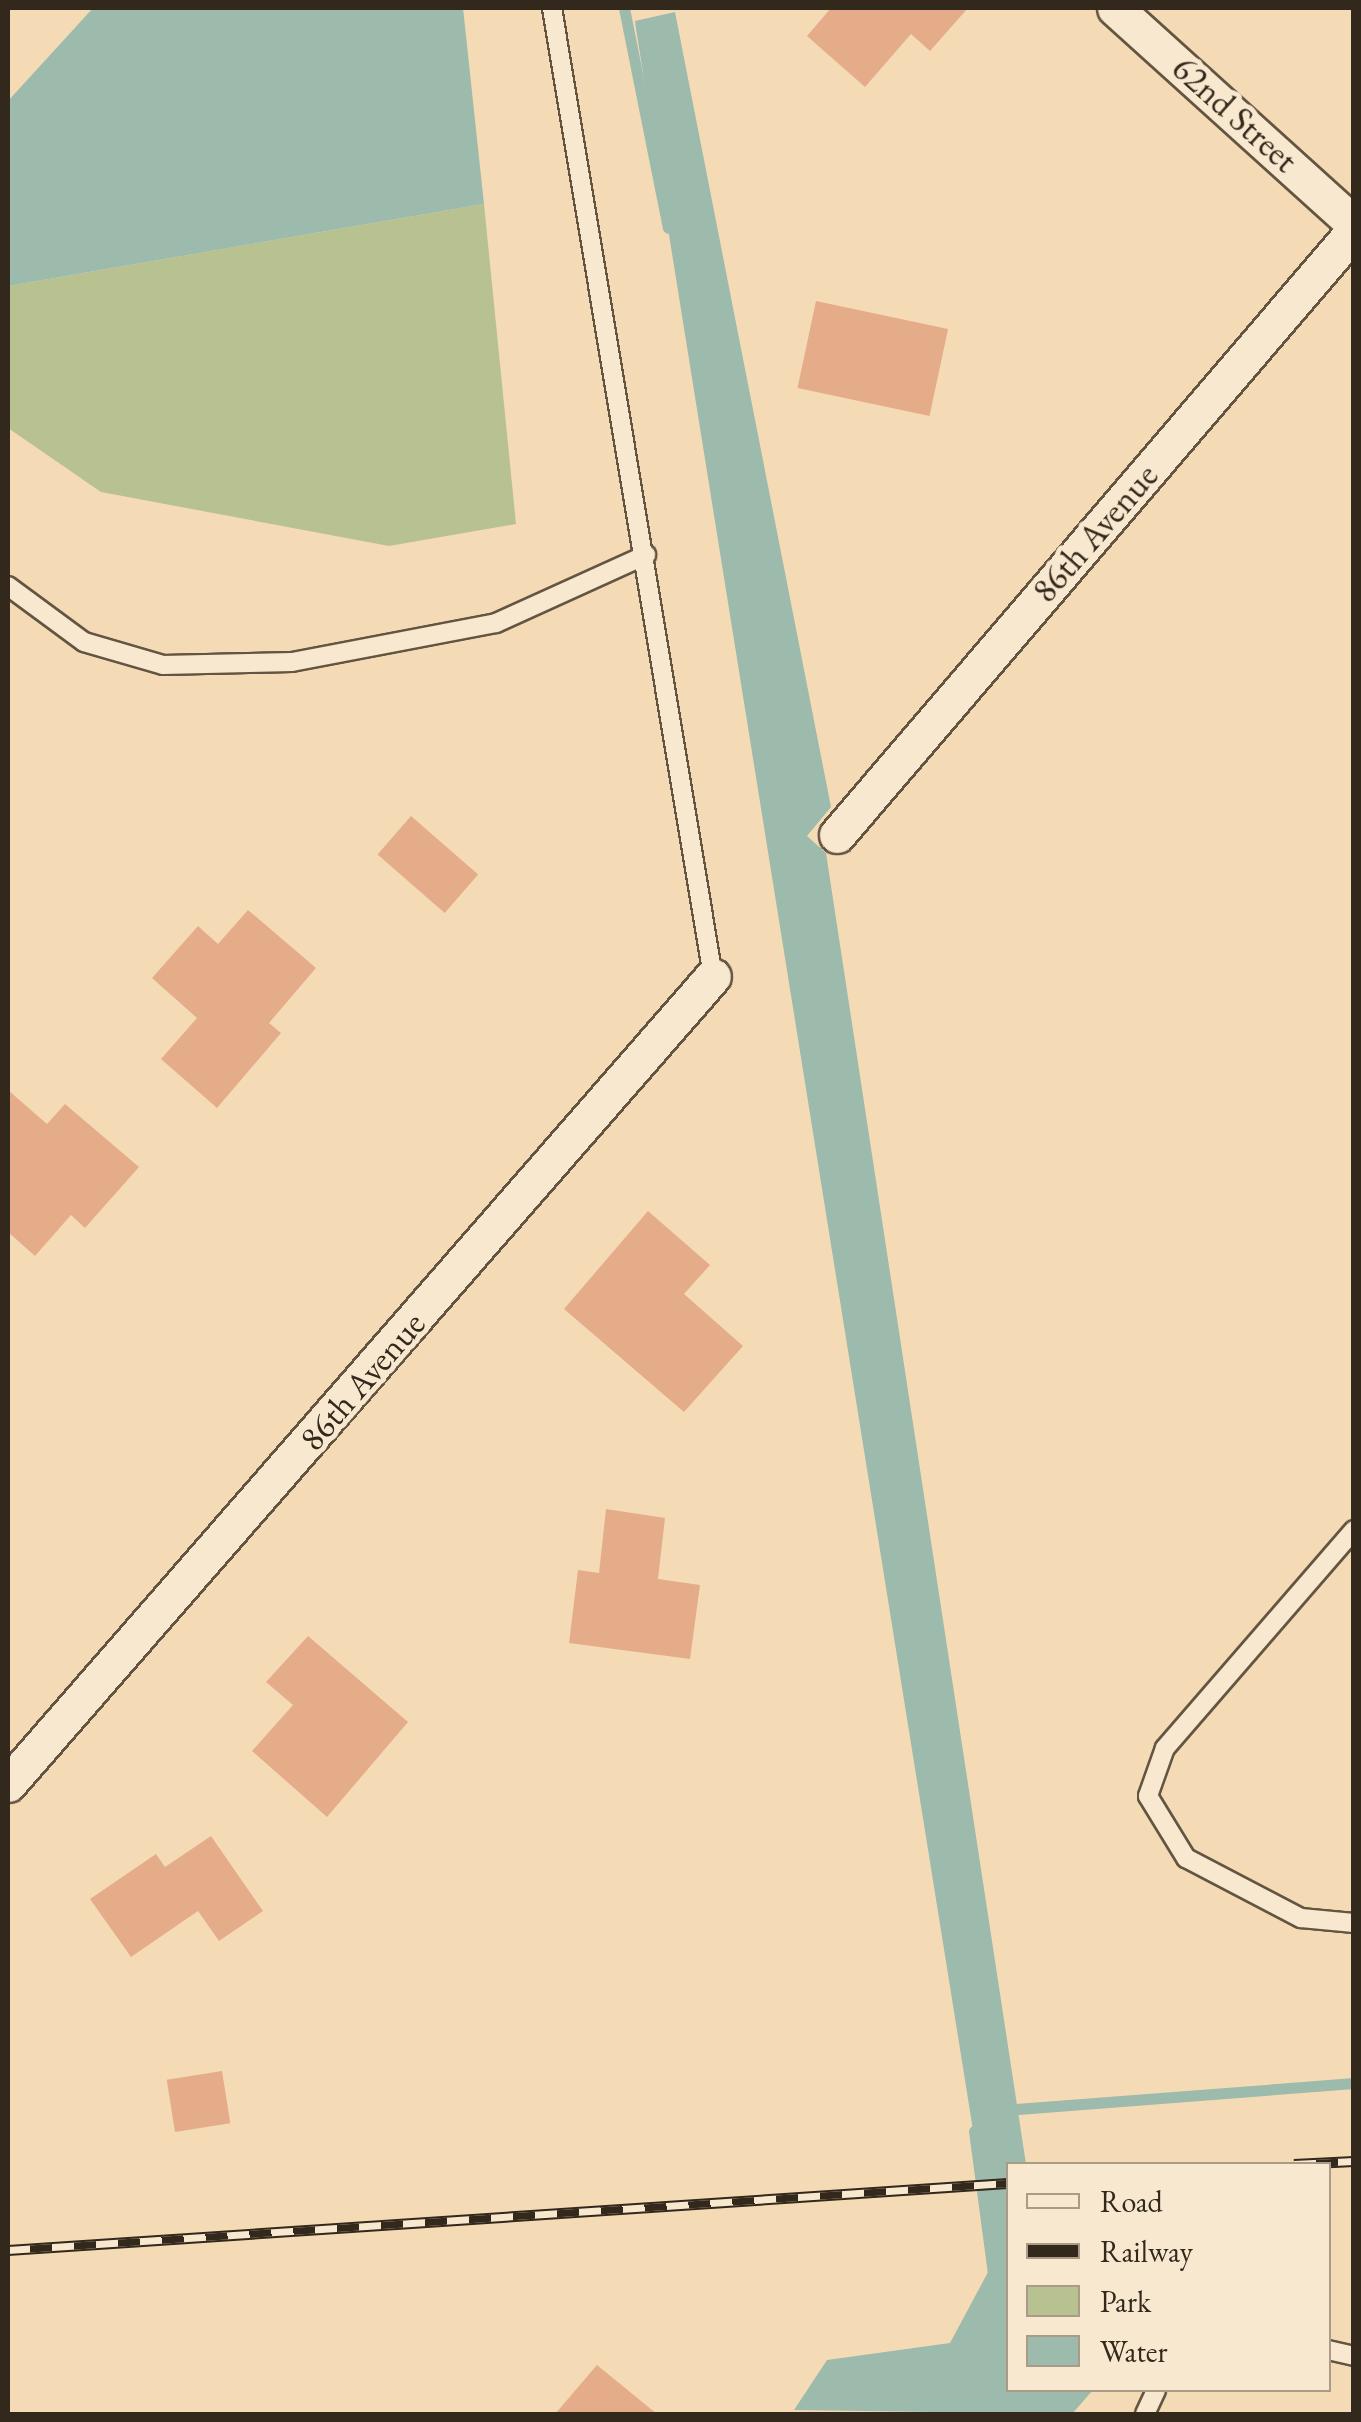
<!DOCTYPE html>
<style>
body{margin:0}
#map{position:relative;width:1361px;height:2422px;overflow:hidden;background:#f5dbb5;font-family:"EB Garamond",serif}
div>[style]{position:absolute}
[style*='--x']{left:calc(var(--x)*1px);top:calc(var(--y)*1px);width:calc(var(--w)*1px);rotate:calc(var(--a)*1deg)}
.green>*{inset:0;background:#b8c190}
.water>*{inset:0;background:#9cbbad}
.stream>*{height:11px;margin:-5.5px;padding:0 5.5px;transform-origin:5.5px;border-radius:5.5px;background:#9cbbad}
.building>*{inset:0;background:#e5ac8a;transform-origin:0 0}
.roads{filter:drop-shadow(2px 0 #635542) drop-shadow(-2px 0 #635542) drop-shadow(0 2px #635542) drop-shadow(0 -2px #635542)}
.lane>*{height:18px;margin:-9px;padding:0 9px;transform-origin:9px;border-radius:9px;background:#f8e8cf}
.street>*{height:35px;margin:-17.5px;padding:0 17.5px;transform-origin:17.5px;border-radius:17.5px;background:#f8e8cf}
.rail>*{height:11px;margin-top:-5.5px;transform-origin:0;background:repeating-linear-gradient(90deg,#f8e8cf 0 22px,#32281c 0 44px);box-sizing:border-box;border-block:2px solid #32281c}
span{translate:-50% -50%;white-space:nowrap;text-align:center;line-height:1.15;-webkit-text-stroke:10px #f8e8cf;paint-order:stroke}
.street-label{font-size:35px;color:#32281c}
.frame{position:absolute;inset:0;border:10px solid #32281c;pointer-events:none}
.legend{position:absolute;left:1006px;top:2162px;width:325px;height:230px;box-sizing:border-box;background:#f8e8cf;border:2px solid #a99b87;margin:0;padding:12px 18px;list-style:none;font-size:30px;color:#32281c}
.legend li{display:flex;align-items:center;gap:20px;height:50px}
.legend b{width:50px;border:2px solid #a99b87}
</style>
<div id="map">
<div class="green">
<div style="clip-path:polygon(484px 204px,516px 524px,389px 546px,101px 492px,8px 428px,8px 286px)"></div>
</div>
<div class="water">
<div style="clip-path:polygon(93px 8px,463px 8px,484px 204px,8px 286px,8px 101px)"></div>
<div style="clip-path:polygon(675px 12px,831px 807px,807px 836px,826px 853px,1026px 2164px,1008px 2164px,1008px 2390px,1093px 2390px,1072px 2414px,794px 2410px,827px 2360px,950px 2343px,994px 2261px,636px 29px,635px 21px)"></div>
</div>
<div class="stream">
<div style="--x:624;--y:8;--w:224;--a:78.7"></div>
<div style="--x:1004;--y:2110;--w:351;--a:-4.4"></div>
<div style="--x:974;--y:2131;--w:151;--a:82.4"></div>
</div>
<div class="building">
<div style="clip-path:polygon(831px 8px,968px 8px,930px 51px,911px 34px,865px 87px,807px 36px)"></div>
<div style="left:816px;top:301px;width:135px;height:89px;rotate:12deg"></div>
<div style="left:411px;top:816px;width:89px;height:51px;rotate:41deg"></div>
<div style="clip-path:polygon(248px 910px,316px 968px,269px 1023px,281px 1033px,217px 1108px,161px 1059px,197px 1018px,152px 978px,198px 926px,218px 944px)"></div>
<div style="clip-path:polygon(8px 1090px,47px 1124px,65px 1104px,139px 1167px,85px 1228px,71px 1215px,35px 1256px,8px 1232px)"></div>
<div style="clip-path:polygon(648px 1211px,710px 1265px,684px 1294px,743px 1346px,684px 1412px,564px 1309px)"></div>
<div style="clip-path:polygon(606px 1509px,665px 1518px,658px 1579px,700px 1585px,690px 1659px,569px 1643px,578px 1570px,599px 1573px)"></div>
<div style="clip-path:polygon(308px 1636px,408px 1722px,327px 1817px,252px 1751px,293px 1705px,266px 1682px)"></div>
<div style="clip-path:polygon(211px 1836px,263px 1911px,219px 1941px,198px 1911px,131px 1957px,90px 1899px,156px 1854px,165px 1867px)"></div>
<div style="left:222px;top:2071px;width:53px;height:56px;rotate:81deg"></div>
<div style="clip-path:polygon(597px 2365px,657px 2414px,555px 2414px)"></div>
</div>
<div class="roads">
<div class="lane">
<div style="--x:552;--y:8;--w:981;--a:80.56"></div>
<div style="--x:8;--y:586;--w:94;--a:36.4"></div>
<div style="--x:84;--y:642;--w:82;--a:16.2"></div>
<div style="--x:163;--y:665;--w:129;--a:-1.3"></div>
<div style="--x:292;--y:662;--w:208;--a:-10.8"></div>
<div style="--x:496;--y:623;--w:165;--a:-24.4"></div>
<div style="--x:1354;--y:1530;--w:289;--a:130.9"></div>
<div style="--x:1165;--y:1748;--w:51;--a:109.5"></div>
<div style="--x:1148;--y:1796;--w:73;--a:58.5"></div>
<div style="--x:1186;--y:1858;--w:130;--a:27.6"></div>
<div style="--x:1301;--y:1918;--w:53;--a:5.4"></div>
<div style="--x:1328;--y:2350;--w:27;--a:13"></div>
<div style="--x:1145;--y:2414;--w:26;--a:-65"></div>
</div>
<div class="street">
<div style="--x:1115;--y:8;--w:322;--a:42.1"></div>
<div style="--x:837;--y:835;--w:795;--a:-49.44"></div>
<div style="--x:8;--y:1784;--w:1072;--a:-48.89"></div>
</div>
</div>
<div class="rail">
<div style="--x:1294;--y:2164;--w:60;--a:-2.9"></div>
<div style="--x:8;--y:2250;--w:1002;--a:-3.83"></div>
</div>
<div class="street-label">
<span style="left:1235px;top:114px;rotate:42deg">62nd Street</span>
<span style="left:1095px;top:533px;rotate:-49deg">86th Avenue</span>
<span style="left:362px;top:1381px;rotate:-49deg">86th Avenue</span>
</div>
<div class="frame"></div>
<ul class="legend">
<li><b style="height:12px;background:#f8e8cf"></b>Road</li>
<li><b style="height:12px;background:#32281c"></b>Railway</li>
<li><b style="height:28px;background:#b8c190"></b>Park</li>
<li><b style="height:28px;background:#9cbbad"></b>Water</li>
</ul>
</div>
